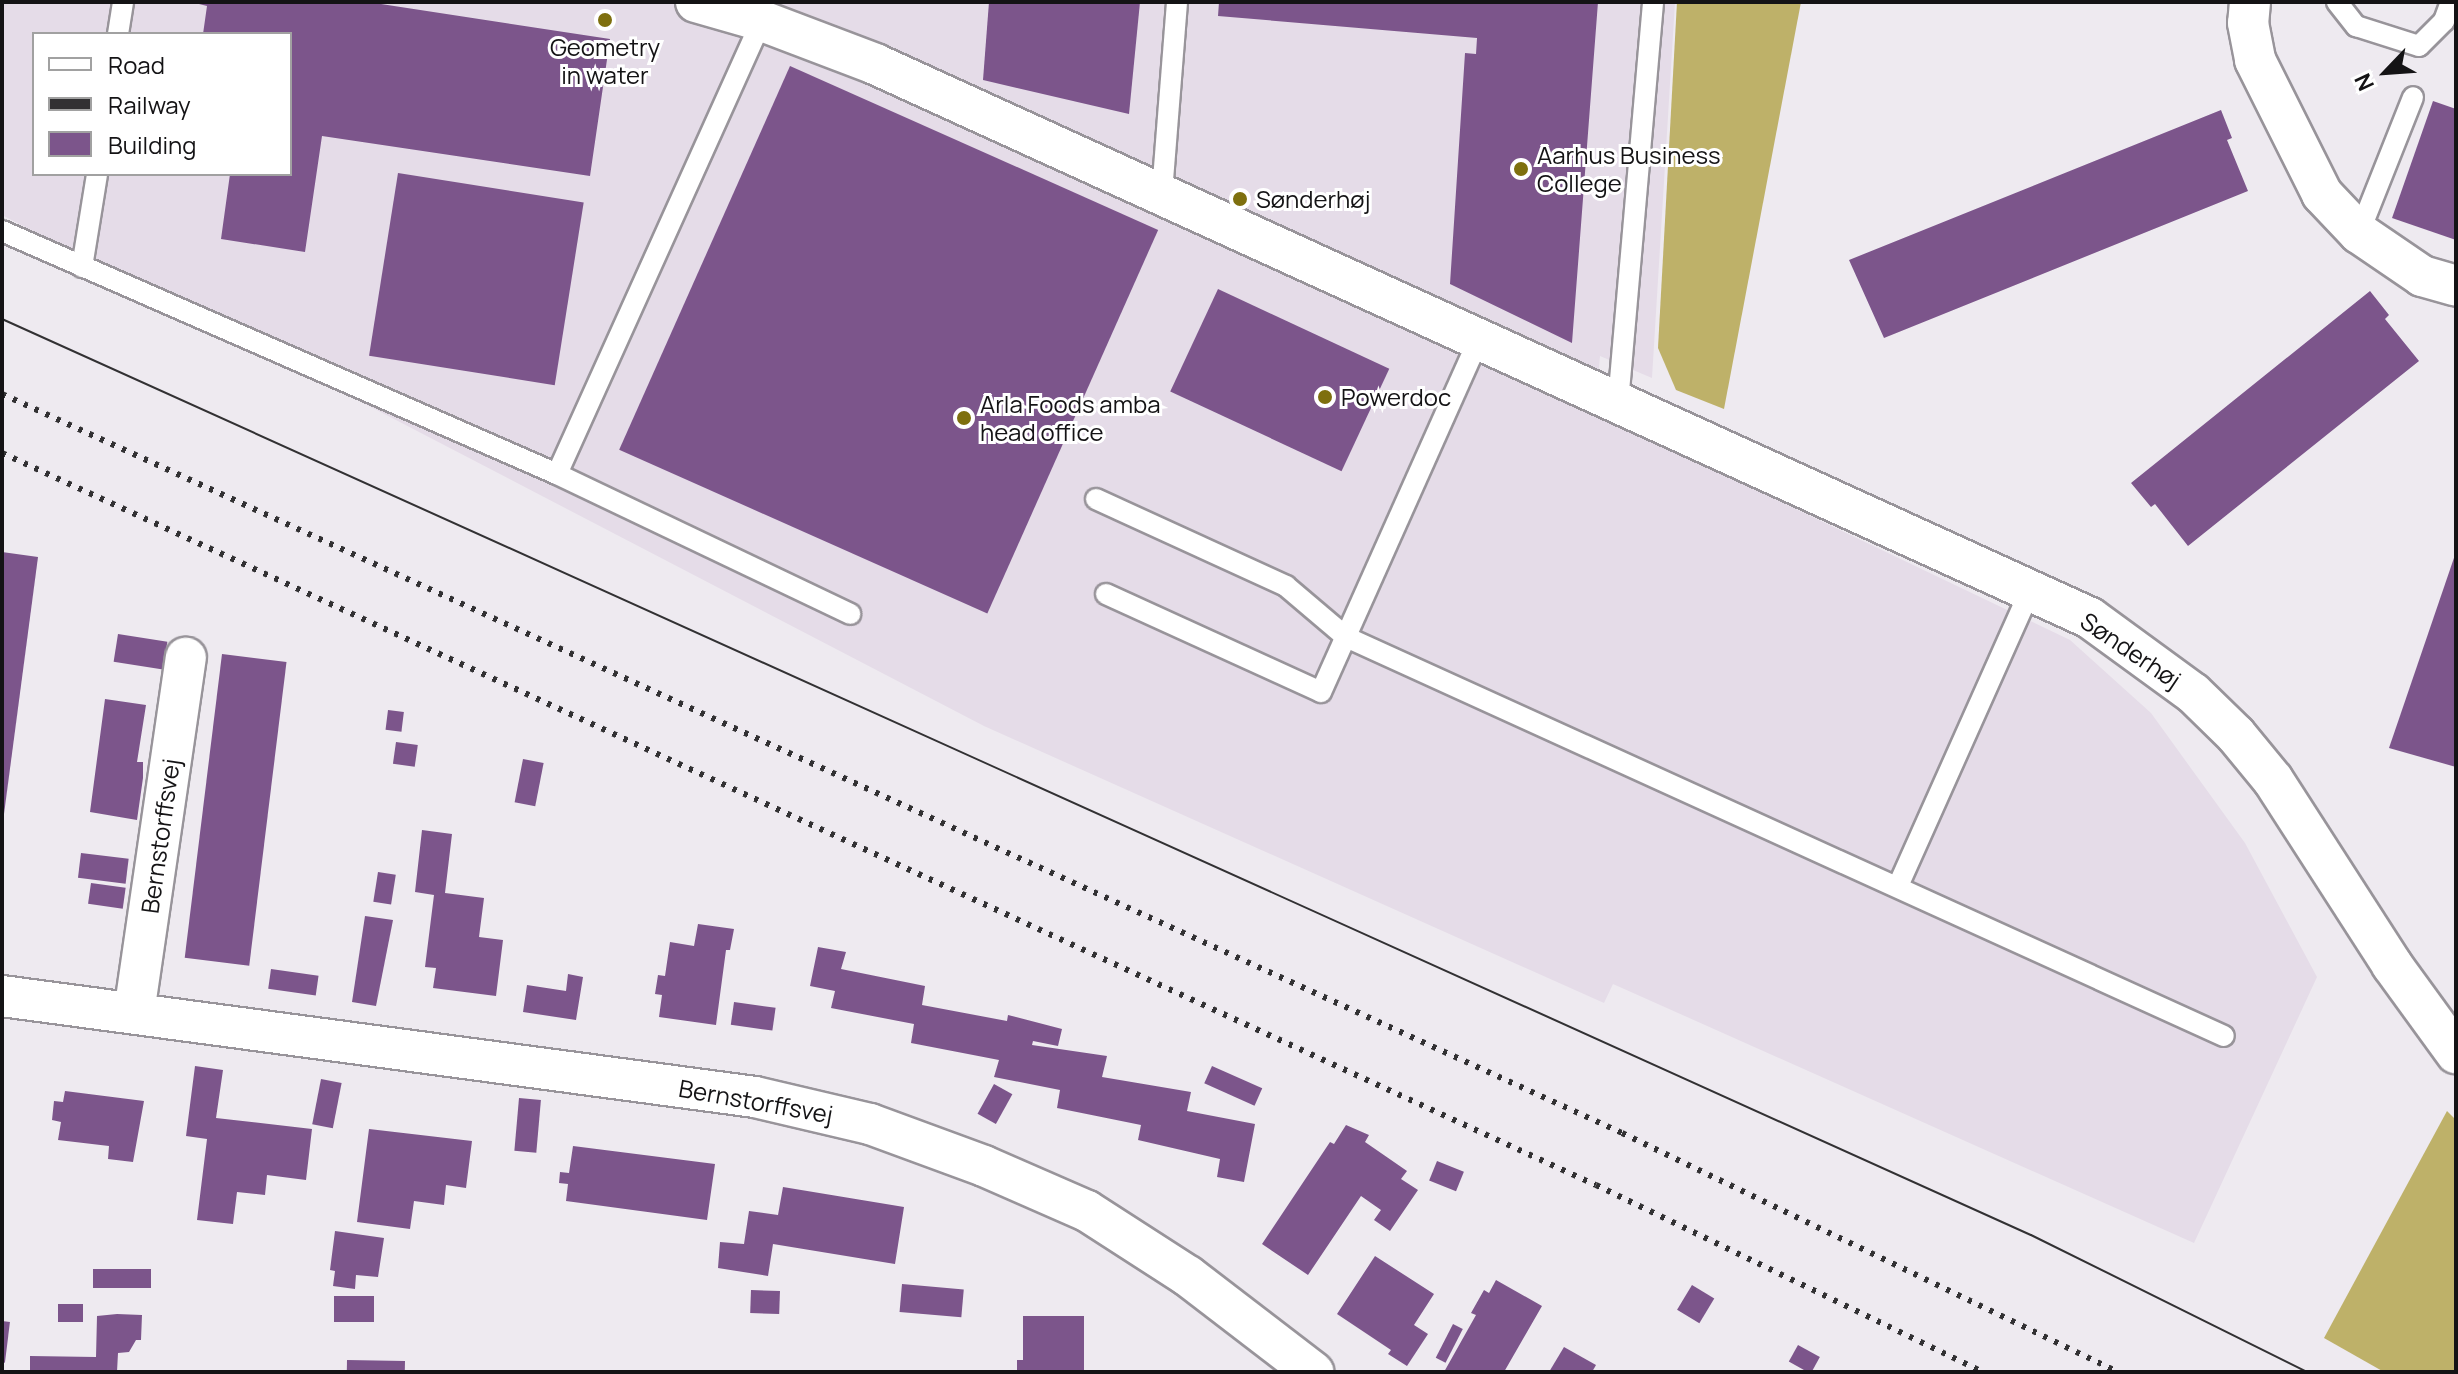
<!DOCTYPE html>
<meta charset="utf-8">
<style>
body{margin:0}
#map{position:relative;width:2458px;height:1374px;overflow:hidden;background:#eeeaf0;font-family:Manrope,sans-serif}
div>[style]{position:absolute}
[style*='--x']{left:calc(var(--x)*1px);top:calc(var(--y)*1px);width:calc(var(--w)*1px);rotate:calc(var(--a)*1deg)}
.built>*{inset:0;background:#e5dce8}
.forest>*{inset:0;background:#beb169}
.building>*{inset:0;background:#7c558b;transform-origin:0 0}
.roads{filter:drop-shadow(2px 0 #98949a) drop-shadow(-2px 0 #98949a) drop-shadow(0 2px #98949a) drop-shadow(0 -2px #98949a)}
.service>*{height:20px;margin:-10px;padding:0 10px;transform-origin:10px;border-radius:10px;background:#fff}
.minor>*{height:40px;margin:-20px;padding:0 20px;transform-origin:20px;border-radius:20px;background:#fff}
.tram>*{height:2px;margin:-1px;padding:0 1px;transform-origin:1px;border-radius:1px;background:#323133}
.rail>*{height:6px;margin-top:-3px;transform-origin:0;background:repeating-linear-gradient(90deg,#323133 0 4px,transparent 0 12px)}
.dots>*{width:22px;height:22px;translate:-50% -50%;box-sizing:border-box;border:4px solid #fff;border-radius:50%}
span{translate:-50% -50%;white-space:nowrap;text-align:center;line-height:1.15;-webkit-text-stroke:6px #fff;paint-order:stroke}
.poi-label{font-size:24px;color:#141315}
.left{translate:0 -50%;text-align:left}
.street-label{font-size:24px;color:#141315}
.frame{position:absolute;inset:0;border:4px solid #141315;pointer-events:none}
.legend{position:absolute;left:32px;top:32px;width:260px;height:144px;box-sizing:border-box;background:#fff;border:2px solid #a1a1a1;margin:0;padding:10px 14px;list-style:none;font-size:24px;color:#141315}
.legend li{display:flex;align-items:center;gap:16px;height:40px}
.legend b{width:40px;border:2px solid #a1a1a1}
.north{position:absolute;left:2346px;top:32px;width:80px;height:80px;-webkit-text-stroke:6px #fff;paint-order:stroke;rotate:245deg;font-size:22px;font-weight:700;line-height:32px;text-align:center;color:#141315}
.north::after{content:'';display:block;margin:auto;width:28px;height:36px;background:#141315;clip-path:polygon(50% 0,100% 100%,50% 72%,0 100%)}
</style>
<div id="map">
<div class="built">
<div style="clip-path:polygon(evenodd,2px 2px,1675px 2px,1652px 378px,1600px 356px,1595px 413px,2070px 640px,2151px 713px,2245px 843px,2317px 977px,2194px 1243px,1613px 984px,1604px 1003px,984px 726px,2px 215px,2px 2px,34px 34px,290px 34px,290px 174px,34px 174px,34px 34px)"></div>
</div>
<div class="forest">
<div style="clip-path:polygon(1677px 2px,1801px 2px,1724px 409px,1676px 390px,1658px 348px)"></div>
<div style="clip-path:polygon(2447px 1111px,2456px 1120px,2456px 1372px,2384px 1372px,2324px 1338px)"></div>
</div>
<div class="building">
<div style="clip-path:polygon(191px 2px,368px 2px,610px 39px,590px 176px,322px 136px,305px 252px,221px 239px,230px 174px,290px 174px,290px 34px,203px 34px,207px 6px)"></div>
<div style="clip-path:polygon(989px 2px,1140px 2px,1129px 114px,983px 80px)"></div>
<div style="clip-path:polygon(1219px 2px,1598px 2px,1572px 343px,1450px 284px,1465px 53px,1476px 54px,1477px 38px,1218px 16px)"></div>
<div style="left:790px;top:66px;width:403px;height:420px;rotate:24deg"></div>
<div style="clip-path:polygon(2433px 101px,2456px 109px,2456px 240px,2392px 218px)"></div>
<div style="clip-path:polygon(2221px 110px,2232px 138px,2227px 140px,2248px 191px,1884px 338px,1849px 260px)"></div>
<div style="left:398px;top:173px;width:188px;height:185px;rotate:9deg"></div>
<div style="left:1218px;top:289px;width:189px;height:113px;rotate:25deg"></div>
<div style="clip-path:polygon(2370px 291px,2389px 315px,2385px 319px,2419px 361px,2188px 546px,2155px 504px,2151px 507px,2131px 483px)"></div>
<div style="clip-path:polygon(2px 552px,38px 557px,4px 814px,2px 814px)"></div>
<div style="clip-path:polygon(2456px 552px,2456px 767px,2389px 748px)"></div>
<div style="left:118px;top:634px;width:50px;height:28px;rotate:9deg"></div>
<div style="left:222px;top:654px;width:65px;height:306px;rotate:7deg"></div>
<div style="clip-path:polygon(105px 699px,146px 705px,137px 762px,143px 762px,143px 778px,137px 820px,90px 812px)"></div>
<div style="left:388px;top:710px;width:16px;height:20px;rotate:7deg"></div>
<div style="left:396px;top:742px;width:22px;height:22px;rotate:8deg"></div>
<div style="left:523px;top:759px;width:21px;height:44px;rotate:11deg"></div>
<div style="clip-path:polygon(422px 830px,452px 834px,445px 893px,484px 898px,479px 937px,503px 940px,496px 996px,433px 988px,436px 968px,425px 967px,434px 895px,415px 892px)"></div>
<div style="left:81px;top:853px;width:48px;height:25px;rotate:7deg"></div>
<div style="left:378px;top:872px;width:18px;height:30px;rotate:9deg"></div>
<div style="left:91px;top:883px;width:35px;height:21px;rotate:8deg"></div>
<div style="clip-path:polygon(365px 916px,393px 920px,376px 1006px,352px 1002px)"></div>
<div style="clip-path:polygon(698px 924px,734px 929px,730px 950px,726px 950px,716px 1025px,659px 1017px,662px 995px,655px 994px,658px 975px,665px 976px,670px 942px,694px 946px)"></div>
<div style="clip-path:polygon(818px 947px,846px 952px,841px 969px,925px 986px,922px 1005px,1007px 1021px,1008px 1015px,1062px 1029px,1058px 1046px,1033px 1041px,1032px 1045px,1107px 1056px,1102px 1077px,1191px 1092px,1187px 1111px,1255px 1124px,1244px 1182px,1217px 1177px,1220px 1159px,1138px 1140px,1141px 1125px,1057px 1108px,1060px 1090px,994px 1077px,999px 1060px,911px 1043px,914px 1024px,831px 1008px,835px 991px,810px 986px)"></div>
<div style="left:271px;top:969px;width:48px;height:20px;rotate:8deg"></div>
<div style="clip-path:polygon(568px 974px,583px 977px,576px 1020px,523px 1012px,527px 985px,566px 991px)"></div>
<div style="left:734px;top:1002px;width:42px;height:23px;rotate:8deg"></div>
<div style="clip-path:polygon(195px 1066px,223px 1070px,216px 1118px,312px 1129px,306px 1180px,267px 1175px,265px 1195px,237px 1192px,233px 1224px,197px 1220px,207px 1139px,186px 1136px)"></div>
<div style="left:1212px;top:1066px;width:55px;height:19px;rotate:24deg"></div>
<div style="left:321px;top:1079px;width:21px;height:46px;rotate:11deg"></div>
<div style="left:994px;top:1084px;width:21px;height:34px;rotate:29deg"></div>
<div style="clip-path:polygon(65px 1091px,144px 1101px,133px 1162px,108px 1159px,109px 1146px,58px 1140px,61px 1122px,52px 1120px,54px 1101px,63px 1102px)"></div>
<div style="left:519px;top:1098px;width:22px;height:53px;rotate:5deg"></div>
<div style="clip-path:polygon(1346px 1125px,1369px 1135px,1365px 1142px,1407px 1171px,1401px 1179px,1418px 1190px,1390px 1231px,1374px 1220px,1381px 1210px,1361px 1196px,1308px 1275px,1262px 1244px,1330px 1142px,1334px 1144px)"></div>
<div style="clip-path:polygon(369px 1129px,472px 1141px,466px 1188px,446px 1185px,444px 1205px,414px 1201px,410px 1229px,357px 1222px)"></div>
<div style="clip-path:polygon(573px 1146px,715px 1164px,707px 1220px,566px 1201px,568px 1184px,559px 1183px,560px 1172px,569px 1173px)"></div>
<div style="left:1437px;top:1161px;width:29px;height:21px;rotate:22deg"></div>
<div style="clip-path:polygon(783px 1187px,904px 1207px,895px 1264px,773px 1244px,768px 1276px,718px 1268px,720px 1242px,744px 1244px,749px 1211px,778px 1215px)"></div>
<div style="clip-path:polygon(335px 1231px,384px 1238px,378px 1277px,356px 1275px,355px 1289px,333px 1286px,335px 1271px,330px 1270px)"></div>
<div style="clip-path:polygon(1375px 1256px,1434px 1294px,1414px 1325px,1428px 1334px,1407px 1366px,1388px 1354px,1391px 1350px,1337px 1314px)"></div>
<div style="left:151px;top:1269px;width:19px;height:58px;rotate:90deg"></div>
<div style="clip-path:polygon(1496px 1280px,1542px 1306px,1504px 1372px,1444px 1372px,1476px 1315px,1471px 1313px,1484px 1290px,1489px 1293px)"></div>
<div style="left:902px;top:1284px;width:62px;height:28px;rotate:5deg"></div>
<div style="left:1692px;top:1285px;width:26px;height:29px;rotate:31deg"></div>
<div style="left:751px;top:1290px;width:29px;height:23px;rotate:2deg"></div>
<div style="left:334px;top:1296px;width:40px;height:26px"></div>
<div style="left:58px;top:1304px;width:25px;height:18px"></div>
<div style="clip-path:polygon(117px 1314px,142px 1315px,141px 1340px,136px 1340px,129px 1352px,118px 1353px,117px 1372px,30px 1372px,30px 1356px,96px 1357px,97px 1316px)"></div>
<div style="clip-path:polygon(1023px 1316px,1084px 1316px,1084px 1372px,1017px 1372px,1017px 1360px,1023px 1360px)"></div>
<div style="left:2px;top:1321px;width:8px;height:41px;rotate:7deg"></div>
<div style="left:1453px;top:1324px;width:11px;height:38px;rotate:27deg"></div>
<div style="left:1798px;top:1345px;width:25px;height:19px;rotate:29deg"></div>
<div style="clip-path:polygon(1564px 1347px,1596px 1365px,1592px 1372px,1549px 1372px)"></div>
<div style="left:347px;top:1360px;width:58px;height:12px;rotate:1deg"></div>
</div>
<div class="roads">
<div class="service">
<div style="--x:2337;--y:2;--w:31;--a:52"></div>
<div style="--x:2356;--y:26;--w:66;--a:17.6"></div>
<div style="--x:2419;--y:46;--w:35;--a:-45"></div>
<div style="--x:2444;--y:21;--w:20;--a:-70"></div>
<div style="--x:118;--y:34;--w:32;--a:-81"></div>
<div style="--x:1162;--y:193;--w:192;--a:-85.5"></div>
<div style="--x:2;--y:231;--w:606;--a:23.65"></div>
<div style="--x:557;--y:474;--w:325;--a:25.5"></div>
<div style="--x:2359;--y:233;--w:146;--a:-68.3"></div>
<div style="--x:82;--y:267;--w:94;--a:-80.8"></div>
<div style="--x:1618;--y:403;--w:403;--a:-85"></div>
<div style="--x:557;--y:474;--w:497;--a:-65.7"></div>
<div style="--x:1096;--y:499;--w:209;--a:24.6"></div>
<div style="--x:1286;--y:586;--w:79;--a:40.4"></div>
<div style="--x:1346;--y:637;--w:964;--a:24.44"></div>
<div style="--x:1106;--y:594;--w:236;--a:24.5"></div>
<div style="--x:1321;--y:692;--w:388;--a:-65.9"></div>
<div style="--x:1898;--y:886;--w:323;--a:-65.9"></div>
</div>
<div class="minor">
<div style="--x:696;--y:2;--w:69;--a:16.1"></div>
<div style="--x:762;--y:21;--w:121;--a:20.8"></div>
<div style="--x:875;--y:64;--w:1335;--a:24.51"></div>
<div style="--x:2090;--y:618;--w:127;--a:36.1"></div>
<div style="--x:2193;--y:693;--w:60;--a:44.3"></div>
<div style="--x:2236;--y:735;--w:58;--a:50.6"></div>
<div style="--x:2273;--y:780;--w:220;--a:57.2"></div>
<div style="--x:2392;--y:965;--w:109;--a:54"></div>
<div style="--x:2250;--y:2;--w:21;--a:95"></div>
<div style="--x:2248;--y:23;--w:38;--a:79"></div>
<div style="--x:2255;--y:60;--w:150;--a:63.4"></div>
<div style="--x:2322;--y:194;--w:54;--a:46.5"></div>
<div style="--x:2359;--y:233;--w:76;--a:34.3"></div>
<div style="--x:2422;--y:276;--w:35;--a:16"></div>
<div style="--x:2;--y:996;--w:760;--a:7.64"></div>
<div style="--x:755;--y:1097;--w:118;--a:13.2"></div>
<div style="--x:870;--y:1124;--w:121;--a:20.2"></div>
<div style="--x:984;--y:1166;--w:112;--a:23.6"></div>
<div style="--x:1087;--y:1211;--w:120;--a:32.8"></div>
<div style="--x:1188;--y:1276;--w:158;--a:37.5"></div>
<div style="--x:134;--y:1013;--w:359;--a:-81.7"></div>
</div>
</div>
<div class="tram">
<div style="--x:2;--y:319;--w:2226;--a:24.3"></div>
<div style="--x:2031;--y:1235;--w:308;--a:26.4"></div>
</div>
<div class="rail">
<div style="--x:2;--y:394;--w:1781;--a:24.52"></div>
<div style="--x:1622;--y:1133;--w:551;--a:25.73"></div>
<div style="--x:2;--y:453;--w:1754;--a:24.67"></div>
<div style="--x:1596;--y:1185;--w:430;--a:25.8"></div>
</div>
<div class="dots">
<div style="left:605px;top:20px;background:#7e6f0e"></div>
<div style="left:1521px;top:169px;background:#7e6f0e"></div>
<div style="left:1240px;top:199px;background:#7e6f0e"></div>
<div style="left:1325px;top:397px;background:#7e6f0e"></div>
<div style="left:964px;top:418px;background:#7e6f0e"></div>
</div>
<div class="poi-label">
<span style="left:605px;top:61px">Geometry<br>in water</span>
<span class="left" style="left:1537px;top:169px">Aarhus Business<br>College</span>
<span class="left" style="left:1256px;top:199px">Sønderhøj</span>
<span class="left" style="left:1341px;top:397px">Powerdoc</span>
<span class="left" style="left:980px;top:418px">Arla Foods amba<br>head office</span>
</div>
<div class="street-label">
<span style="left:2131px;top:650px;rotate:34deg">Sønderhøj</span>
<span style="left:160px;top:836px;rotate:-82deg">Bernstorffsvej</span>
<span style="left:756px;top:1101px;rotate:10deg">Bernstorffsvej</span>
</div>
<div class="frame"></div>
<ul class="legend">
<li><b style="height:10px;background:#fff"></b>Road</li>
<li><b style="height:10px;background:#323133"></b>Railway</li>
<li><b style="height:22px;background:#7c558b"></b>Building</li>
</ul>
<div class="north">N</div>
</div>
